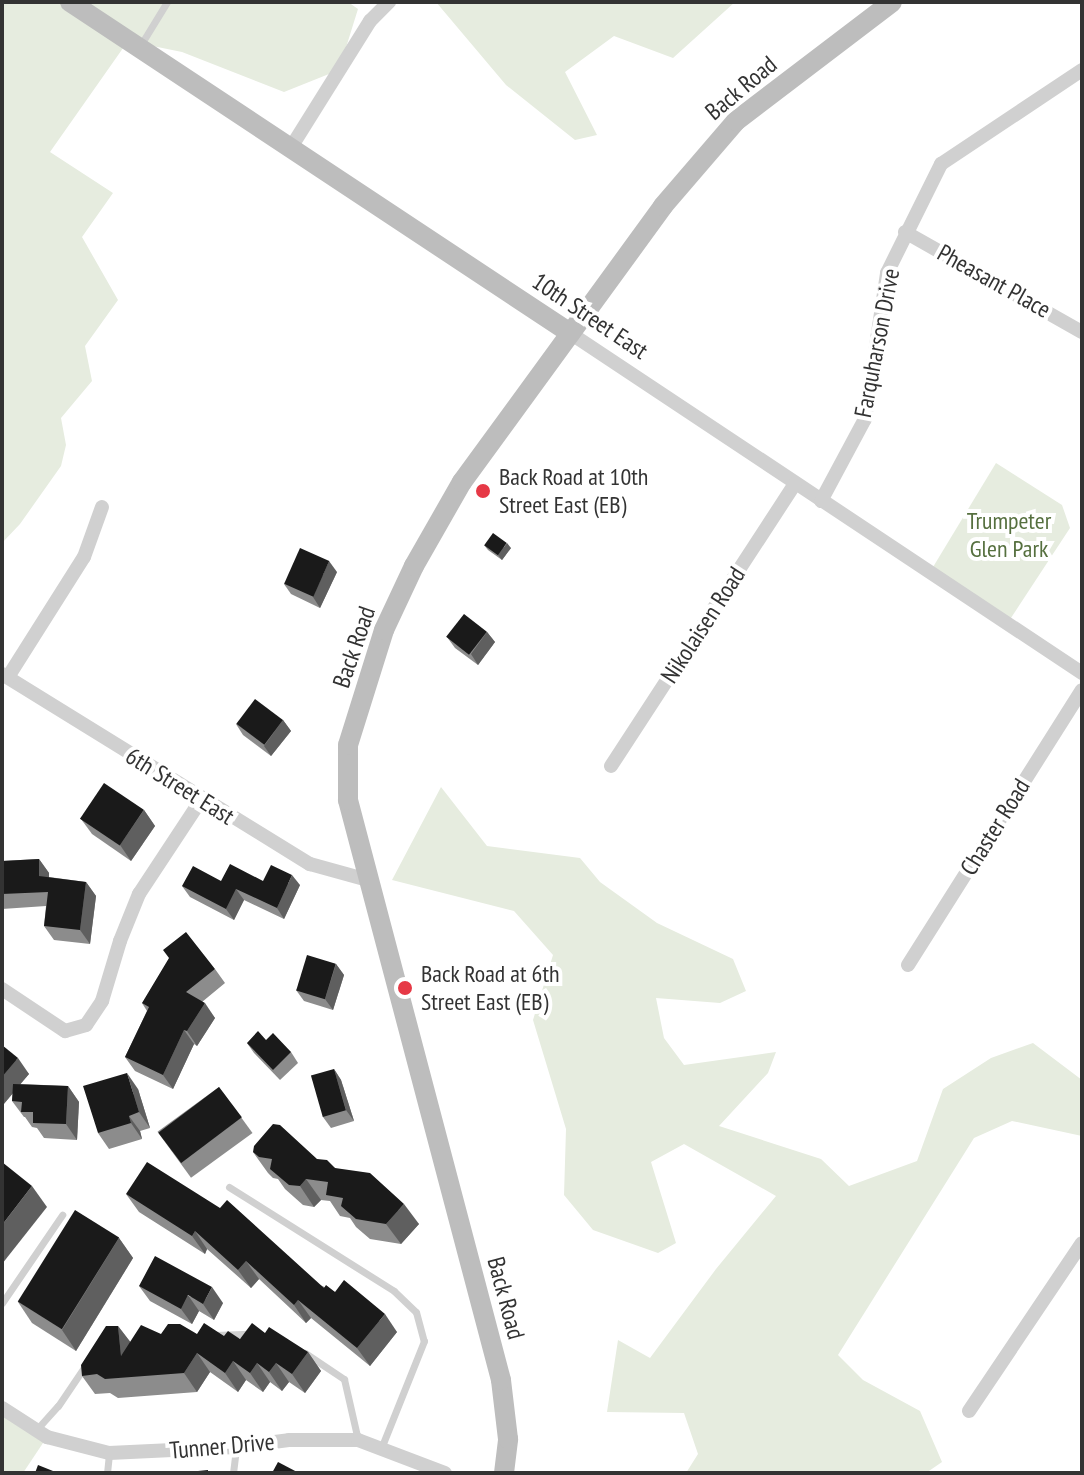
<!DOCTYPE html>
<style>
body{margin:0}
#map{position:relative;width:1084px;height:1475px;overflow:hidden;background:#fff;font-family:"PT Sans Narrow",sans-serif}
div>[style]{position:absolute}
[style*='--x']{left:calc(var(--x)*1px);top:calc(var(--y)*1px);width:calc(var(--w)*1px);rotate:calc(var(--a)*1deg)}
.green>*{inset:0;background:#e6ecdf}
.lane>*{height:7px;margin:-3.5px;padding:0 3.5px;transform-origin:3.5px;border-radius:3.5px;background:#d0d0d0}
.street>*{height:14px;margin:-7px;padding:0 7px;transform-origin:7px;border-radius:7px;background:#d0d0d0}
.secondary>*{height:20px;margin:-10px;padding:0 10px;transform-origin:10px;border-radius:10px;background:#bdbdbd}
.wall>*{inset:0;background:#8c8c8c;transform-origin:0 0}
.shaded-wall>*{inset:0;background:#5f5f5f}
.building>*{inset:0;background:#1a1a1a;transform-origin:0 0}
.dots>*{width:22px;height:22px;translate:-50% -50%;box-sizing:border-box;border:4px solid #fff;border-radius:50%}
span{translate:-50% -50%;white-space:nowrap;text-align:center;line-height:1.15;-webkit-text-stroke:8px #fff;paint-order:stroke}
.street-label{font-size:24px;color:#333}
.poi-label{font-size:24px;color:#333}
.left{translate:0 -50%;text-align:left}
.park-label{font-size:24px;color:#56703f}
.frame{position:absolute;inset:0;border:4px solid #333;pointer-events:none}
</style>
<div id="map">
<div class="green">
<div style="clip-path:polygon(2px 2px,348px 2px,358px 9px,339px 70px,284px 92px,182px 52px,128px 41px,50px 152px,113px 193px,82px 237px,118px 300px,85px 346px,92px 381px,61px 418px,66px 445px,61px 466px,20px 524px,2px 543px)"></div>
<div style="clip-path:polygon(436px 2px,735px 2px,673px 58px,614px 36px,565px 72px,597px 135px,575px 140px,506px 85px)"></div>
<div style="clip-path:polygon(996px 463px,1062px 505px,1070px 528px,1007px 624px,930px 572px)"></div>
<div style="clip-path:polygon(441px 787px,487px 846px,580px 858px,600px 882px,657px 923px,733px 959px,746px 991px,720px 1003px,656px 998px,664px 1038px,684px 1065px,776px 1052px,768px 1073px,719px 1126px,821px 1159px,849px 1186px,917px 1161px,943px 1089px,991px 1058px,1033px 1043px,1082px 1080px,1082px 1136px,1012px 1121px,974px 1138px,838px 1355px,863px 1380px,920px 1411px,942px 1462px,926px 1473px,686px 1473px,698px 1454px,684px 1413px,607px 1412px,618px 1340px,650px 1358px,716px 1269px,776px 1196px,684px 1144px,651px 1162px,676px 1243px,658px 1253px,593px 1230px,564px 1195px,566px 1129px,533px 1020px,553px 955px,514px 911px,392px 880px)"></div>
<div style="clip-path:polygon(2px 1409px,47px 1437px,23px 1473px,2px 1473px)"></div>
</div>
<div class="lane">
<div style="--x:140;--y:46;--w:52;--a:-58.5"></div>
<div style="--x:229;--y:1187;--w:195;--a:32.2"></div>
<div style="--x:394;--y:1291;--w:30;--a:44"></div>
<div style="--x:416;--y:1312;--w:30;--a:75"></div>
<div style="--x:424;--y:1341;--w:113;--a:111.8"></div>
<div style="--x:2;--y:1303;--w:107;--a:-55.7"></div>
<div style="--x:214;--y:1335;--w:36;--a:-2"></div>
<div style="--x:305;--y:1353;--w:47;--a:33.7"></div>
<div style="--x:344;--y:1379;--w:63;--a:77.1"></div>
<div style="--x:37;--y:1429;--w:31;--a:-48"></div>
<div style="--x:58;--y:1406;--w:48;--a:-56"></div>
<div style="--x:107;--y:1473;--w:20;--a:-84"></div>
<div style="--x:233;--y:1473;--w:26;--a:-83"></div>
</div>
<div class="street">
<div style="--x:290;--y:149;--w:151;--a:-58"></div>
<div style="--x:370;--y:21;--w:27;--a:-45"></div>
<div style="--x:905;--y:232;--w:203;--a:29.5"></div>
<div style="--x:570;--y:333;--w:615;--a:33.59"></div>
<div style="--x:821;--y:501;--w:93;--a:-61.8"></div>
<div style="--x:865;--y:419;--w:148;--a:-81.4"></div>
<div style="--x:887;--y:273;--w:122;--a:-63.6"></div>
<div style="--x:941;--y:164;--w:169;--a:-33.7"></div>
<div style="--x:2;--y:674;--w:362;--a:31.7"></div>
<div style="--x:310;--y:864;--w:60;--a:15.4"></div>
<div style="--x:8;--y:677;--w:142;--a:-57.7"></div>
<div style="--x:84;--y:557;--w:53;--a:-70.2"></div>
<div style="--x:611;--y:766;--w:337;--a:-56.9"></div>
<div style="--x:908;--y:965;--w:325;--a:-57.7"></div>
<div style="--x:2;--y:989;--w:76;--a:33.7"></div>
<div style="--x:65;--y:1031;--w:22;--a:-16"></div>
<div style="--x:86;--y:1025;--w:29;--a:-56"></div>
<div style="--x:102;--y:1001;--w:63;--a:-73.3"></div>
<div style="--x:120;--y:941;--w:51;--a:-68"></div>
<div style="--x:139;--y:894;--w:113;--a:-56.6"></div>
<div style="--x:2;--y:1408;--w:54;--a:32.8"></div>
<div style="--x:47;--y:1437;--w:64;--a:14.5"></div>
<div style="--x:109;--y:1453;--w:127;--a:-2.7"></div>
<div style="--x:236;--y:1447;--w:53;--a:-7.5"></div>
<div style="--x:289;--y:1440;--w:69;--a:0"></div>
<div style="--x:358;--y:1440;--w:93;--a:20.8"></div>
<div style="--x:969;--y:1411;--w:202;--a:-56.1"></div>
</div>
<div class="secondary">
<div style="--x:70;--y:2;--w:600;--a:33.5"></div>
<div style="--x:504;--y:1473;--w:34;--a:-83"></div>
<div style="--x:508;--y:1439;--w:59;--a:-96.8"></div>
<div style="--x:501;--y:1380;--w:600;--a:-104.78"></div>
<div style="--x:348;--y:800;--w:55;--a:-90"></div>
<div style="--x:348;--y:745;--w:121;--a:-72.6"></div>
<div style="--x:384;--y:630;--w:71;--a:-64.9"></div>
<div style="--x:414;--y:566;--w:97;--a:-60.3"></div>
<div style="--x:462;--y:482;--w:341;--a:-53.9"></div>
<div style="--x:663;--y:206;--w:112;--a:-49.3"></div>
<div style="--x:736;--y:121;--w:196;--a:-37.3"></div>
</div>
<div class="wall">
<div style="clip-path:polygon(484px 545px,511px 548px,502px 560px,488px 550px)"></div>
<div style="clip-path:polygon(337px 572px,320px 608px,291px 594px,284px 584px)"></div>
<div style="clip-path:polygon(487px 632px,495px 642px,478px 665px,455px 648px,447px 637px)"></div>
<div style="clip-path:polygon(283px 720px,291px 731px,271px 756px,243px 735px,236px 724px)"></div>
<div style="clip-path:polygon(144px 810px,155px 826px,131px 861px,92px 834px,81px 819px)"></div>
<div style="clip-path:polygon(39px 859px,49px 873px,49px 877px,86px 882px,96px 896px,90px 944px,54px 940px,44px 926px,46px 906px,2px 909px,2px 861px)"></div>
<div style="clip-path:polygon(221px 881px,263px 881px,300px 885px,284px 919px,244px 900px,234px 920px,190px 897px,182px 886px)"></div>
<div style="clip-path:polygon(336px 964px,344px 975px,333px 1010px,304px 1001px,296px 990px)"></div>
<div style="clip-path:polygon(215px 969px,225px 983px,202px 1002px,215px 1018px,197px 1046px,194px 1044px,173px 1089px,135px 1071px,125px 1057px,147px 1011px,142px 1003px)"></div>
<div style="clip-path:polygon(266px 1040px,291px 1052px,298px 1063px,280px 1080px,254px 1053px,247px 1043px)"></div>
<div style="clip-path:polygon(2px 1045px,29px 1074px,20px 1084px,68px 1086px,79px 1102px,77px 1140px,44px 1138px,37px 1128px,32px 1127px,25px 1117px,24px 1117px,12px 1101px,13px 1093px,3px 1105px,2px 1104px)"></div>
<div style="clip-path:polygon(334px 1069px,341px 1080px,354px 1121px,331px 1128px,323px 1117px)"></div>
<div style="left:219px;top:1087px;width:57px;height:76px;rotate:54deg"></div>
<div style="clip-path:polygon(138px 1089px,150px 1128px,140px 1131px,142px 1139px,109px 1149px,98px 1133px)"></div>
<div style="clip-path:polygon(253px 1152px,317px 1159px,335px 1168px,419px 1224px,401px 1244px,370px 1239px,356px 1227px,350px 1218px,340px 1216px,330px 1201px,321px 1200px,314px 1207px,303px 1205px,285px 1189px,278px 1179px,273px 1178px,268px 1173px)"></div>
<div style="clip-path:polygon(126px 1194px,335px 1292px,397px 1332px,370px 1366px,311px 1318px,306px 1323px,259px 1279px,251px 1288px,207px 1249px,205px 1254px,139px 1212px)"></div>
<div style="clip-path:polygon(119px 1238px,133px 1258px,76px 1351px,32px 1323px,18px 1302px)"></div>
<div style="clip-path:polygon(139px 1286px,223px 1303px,214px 1320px,199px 1311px,192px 1324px,150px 1301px)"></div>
<div style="clip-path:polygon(118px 1326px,130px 1342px,161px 1334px,224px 1336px,240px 1339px,265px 1333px,308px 1352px,321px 1371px,305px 1393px,289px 1382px,282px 1391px,270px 1382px,263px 1392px,246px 1380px,238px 1392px,210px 1372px,197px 1392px,118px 1398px,110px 1393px,95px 1394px,82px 1376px)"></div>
</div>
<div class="shaded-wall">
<div style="clip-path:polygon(507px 543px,511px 548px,502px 560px,498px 555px)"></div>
<div style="clip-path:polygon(329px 561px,337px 572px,320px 608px,313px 597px)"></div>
<div style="clip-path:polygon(487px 632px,495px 642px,478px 665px,471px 654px)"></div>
<div style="clip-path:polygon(283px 720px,291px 731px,271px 756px,264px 746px)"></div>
<div style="clip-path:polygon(144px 810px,155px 826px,131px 861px,120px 845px)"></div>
<div style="clip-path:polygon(39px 859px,49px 873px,49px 890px,39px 876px)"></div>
<div style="clip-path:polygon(292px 875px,300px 885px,284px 919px,277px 908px)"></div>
<div style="clip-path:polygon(86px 882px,96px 896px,90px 944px,80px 930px)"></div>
<div style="clip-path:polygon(236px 889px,244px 900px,234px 920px,226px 909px)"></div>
<div style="clip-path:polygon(336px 964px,344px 975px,333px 1010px,325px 999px)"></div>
<div style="clip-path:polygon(205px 1003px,215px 1018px,197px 1046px,187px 1031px)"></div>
<div style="clip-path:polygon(184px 1030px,194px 1044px,173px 1089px,163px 1075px)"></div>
<div style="clip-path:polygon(18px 1058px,29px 1074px,3px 1105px,2px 1077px)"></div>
<div style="clip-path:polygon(334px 1069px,341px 1080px,354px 1121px,346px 1110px)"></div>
<div style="clip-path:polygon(127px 1073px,138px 1089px,150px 1128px,139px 1112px)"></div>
<div style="clip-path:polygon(68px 1086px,79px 1102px,77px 1140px,66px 1124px)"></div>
<div style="clip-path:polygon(129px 1116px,140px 1131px,142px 1139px,131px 1123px)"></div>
<div style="clip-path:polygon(306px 1179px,321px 1200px,314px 1207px,300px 1186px)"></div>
<div style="clip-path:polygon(32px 1186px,47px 1207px,2px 1264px,2px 1225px)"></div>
<div style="clip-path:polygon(404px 1204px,419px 1224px,401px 1244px,386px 1224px)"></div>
<div style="clip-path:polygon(195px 1231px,207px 1249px,205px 1254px,192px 1236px)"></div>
<div style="clip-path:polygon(119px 1238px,133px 1258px,76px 1351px,62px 1330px)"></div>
<div style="clip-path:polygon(246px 1261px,259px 1279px,251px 1288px,238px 1270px)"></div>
<div style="clip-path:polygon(212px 1287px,223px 1303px,214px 1320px,203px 1304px)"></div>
<div style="clip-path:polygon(188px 1295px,199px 1311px,192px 1324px,181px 1309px)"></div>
<div style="clip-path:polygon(298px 1300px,311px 1318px,306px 1323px,294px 1305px)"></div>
<div style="clip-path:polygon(385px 1314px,397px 1332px,370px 1366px,357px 1348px)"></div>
<div style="clip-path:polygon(118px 1326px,132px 1344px,121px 1356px)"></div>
<div style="clip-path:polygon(308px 1352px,321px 1371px,305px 1393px,292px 1374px)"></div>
<div style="clip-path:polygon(197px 1353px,210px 1372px,197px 1392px,184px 1373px)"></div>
<div style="clip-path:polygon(233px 1361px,246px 1380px,238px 1392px,225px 1373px)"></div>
<div style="clip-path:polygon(257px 1363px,270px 1382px,263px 1392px,250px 1373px)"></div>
<div style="clip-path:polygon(276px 1363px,289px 1382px,282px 1391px,269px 1372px)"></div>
</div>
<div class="building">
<div style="left:493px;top:533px;width:17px;height:15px;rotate:36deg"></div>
<div style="left:300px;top:548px;width:32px;height:39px;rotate:24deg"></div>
<div style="left:464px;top:614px;width:29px;height:29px;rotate:38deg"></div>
<div style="left:255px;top:699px;width:35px;height:31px;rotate:37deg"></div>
<div style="left:104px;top:783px;width:48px;height:43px;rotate:34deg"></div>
<div style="clip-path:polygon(39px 859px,39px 876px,86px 882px,80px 930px,44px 926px,48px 892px,2px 894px,2px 861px)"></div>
<div style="clip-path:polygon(230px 864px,263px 881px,271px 865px,292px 875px,277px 908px,236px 889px,226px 909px,182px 886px,193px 866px,221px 881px)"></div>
<div style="clip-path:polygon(186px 932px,215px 969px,186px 992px,205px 1003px,187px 1031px,184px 1030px,163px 1075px,125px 1057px,149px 1007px,142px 1003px,169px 958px,163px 950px)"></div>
<div style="left:307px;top:955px;width:30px;height:37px;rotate:17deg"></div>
<div style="clip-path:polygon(258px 1031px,266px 1040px,273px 1033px,291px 1052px,273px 1070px,247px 1043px)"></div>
<div style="clip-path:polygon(2px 1045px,18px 1058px,2px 1077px)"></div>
<div style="left:334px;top:1069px;width:43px;height:24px;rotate:74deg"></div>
<div style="clip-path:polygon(127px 1073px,139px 1112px,129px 1116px,131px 1123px,98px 1133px,83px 1086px)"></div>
<div style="clip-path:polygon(13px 1084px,68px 1086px,66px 1124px,33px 1123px,33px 1112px,21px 1112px,22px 1102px,12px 1101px)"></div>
<div style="left:219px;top:1087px;width:38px;height:76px;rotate:53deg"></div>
<div style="clip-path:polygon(273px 1124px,280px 1125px,317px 1159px,327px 1160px,335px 1168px,370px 1173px,404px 1204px,386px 1224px,356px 1219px,341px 1206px,343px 1198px,326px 1195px,328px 1182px,306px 1179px,300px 1186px,289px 1185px,270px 1169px,272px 1159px,259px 1157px,253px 1152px,254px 1146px)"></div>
<div style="clip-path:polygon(2px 1162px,32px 1186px,2px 1225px)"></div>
<div style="clip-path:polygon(147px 1162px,220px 1208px,227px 1200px,324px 1288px,326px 1285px,335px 1292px,344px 1280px,385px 1314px,357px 1348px,298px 1300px,294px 1305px,246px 1261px,238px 1270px,195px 1231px,192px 1236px,126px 1194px)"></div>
<div style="left:75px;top:1210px;width:52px;height:108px;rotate:32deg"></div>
<div style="clip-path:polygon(155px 1256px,212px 1287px,203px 1304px,188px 1295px,181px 1309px,139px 1286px)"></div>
<div style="clip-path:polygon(204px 1323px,224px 1336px,228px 1331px,240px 1339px,252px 1323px,265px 1333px,269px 1327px,308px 1352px,292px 1374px,276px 1363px,269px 1372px,257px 1363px,250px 1373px,233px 1361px,225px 1373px,197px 1353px,184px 1373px,105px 1379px,97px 1374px,82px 1376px,81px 1365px,106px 1326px,118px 1326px,121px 1356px,141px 1325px,161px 1334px,168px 1324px,180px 1324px,197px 1334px)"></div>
<div style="clip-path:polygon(278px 1462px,299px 1473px,272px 1473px)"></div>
<div style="clip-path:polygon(38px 1465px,58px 1473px,35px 1473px)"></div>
<div style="clip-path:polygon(208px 1470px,208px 1473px,178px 1473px)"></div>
</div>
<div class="dots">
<div style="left:483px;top:491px;background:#e63946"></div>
<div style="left:405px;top:988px;background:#e63946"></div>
</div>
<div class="street-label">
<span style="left:741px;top:88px;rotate:-40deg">Back Road</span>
<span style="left:994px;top:281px;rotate:29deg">Pheasant Place</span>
<span style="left:590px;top:316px;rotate:34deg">10th Street East</span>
<span style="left:877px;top:343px;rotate:-79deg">Farquharson Drive</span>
<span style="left:703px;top:625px;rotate:-57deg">Nikolaisen Road</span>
<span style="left:354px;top:647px;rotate:-71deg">Back Road</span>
<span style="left:180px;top:786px;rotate:32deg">6th Street East</span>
<span style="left:995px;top:827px;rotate:-58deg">Chaster Road</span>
<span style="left:506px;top:1298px;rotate:75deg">Back Road</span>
<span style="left:222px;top:1446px;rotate:-5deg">Tunner Drive</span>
</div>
<div class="poi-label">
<span class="left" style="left:499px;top:491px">Back Road at 10th<br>Street East (EB)</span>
<span class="left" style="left:421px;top:988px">Back Road at 6th<br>Street East (EB)</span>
</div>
<div class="park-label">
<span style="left:1009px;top:535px">Trumpeter<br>Glen Park</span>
</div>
<div class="frame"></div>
</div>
